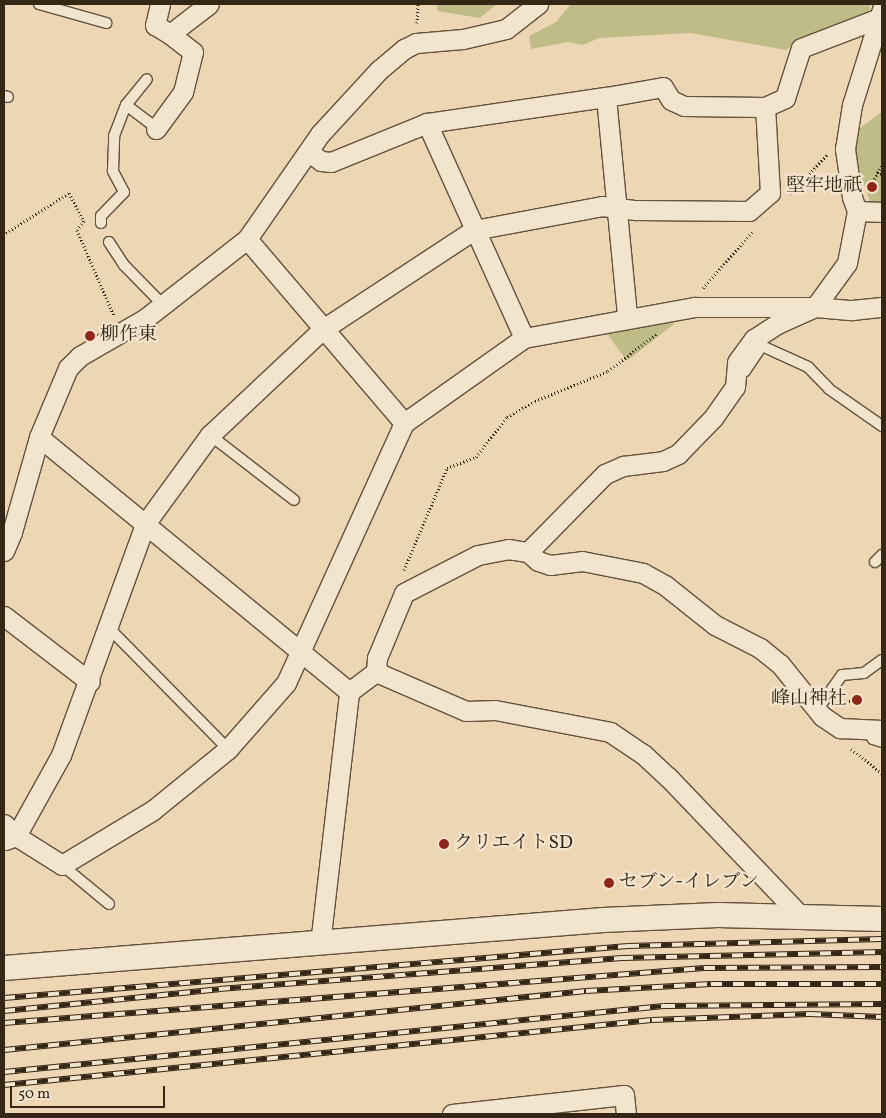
<!DOCTYPE html>
<meta charset="utf-8">
<style>
body{margin:0}
#map{position:relative;width:886px;height:1118px;overflow:hidden;background:#edd6b3;font-family:Vollkorn,"Noto Serif JP",serif}
div>[style]{position:absolute}
[style*='--x']{left:calc(var(--x)*1px);top:calc(var(--y)*1px);width:calc(var(--w)*1px);rotate:calc(var(--a)*1deg)}
.green>*{inset:0;background:#c0bc87}
.path>*{height:3px;margin-top:-1.5px;transform-origin:0;background:repeating-linear-gradient(90deg,#352615 0 1px,transparent 0 3.5px)}
.roads{filter:drop-shadow(1px 0 #63523c) drop-shadow(-1px 0 #63523c) drop-shadow(0 1px #63523c) drop-shadow(0 -1px #63523c)}
.service>*{height:10px;margin:-5px;padding:0 5px;transform-origin:5px;border-radius:5px;background:#f3e4ce}
.minor>*{height:19px;margin:-9.5px;padding:0 9.5px;transform-origin:9.5px;border-radius:9.5px;background:#f3e4ce}
.tertiary>*{height:24px;margin:-12px;padding:0 12px;transform-origin:12px;border-radius:12px;background:#f3e4ce}
.rail>*{height:5.5px;margin-top:-2.75px;transform-origin:0;background:repeating-linear-gradient(90deg,#f3e4ce 0 11px,#352615 0 22px);box-sizing:border-box;border-block:1px solid #352615}
.dots>*{width:14px;height:14px;translate:-50% -50%;box-sizing:border-box;border:2px solid #f3e4ce;border-radius:50%}
span{translate:-50% -50%;white-space:nowrap;text-align:center;line-height:1.15;-webkit-text-stroke:4.5px #f3e4ce;paint-order:stroke}
.poi-label{font-size:19px;color:#352615}
.right{translate:-100% -50%;text-align:right}
.left{translate:0 -50%;text-align:left}
.frame{position:absolute;inset:0;border:5px solid #352615;pointer-events:none}
.scale{position:absolute;left:10px;top:1086px;width:155px;height:22px;box-sizing:border-box;border:2px solid #352615;border-top:0;padding-left:6px;font-size:15px;line-height:18px;white-space:nowrap;color:#352615;-webkit-text-stroke:4px #f3e4ce;paint-order:stroke}
</style>
<div id="map">
<div class="green">
<div style="clip-path:polygon(437px 4px,497px 4px,480px 18px,437px 11px)"></div>
<div style="clip-path:polygon(571px 4px,870px 4px,870px 10px,829px 31px,804px 38px,786px 50px,690px 33px,599px 38px,583px 45px,568px 42px,531px 49px,529px 36px,556px 22px)"></div>
<div style="clip-path:polygon(882px 112px,882px 205px,870px 202px,853px 150px,857px 130px)"></div>
<div style="clip-path:polygon(672px 317px,674px 324px,627px 361px,602px 327px)"></div>
</div>
<div class="path">
<div style="--x:417;--y:23;--w:19;--a:-87"></div>
<div style="--x:877;--y:172;--w:5;--a:22"></div>
<div style="--x:871;--y:185;--w:24;--a:-62"></div>
<div style="--x:790;--y:194;--w:54;--a:-46.5"></div>
<div style="--x:6;--y:233;--w:75;--a:-32.4"></div>
<div style="--x:69;--y:193;--w:32;--a:62"></div>
<div style="--x:84;--y:221;--w:11;--a:128"></div>
<div style="--x:77;--y:230;--w:94;--a:66.7"></div>
<div style="--x:703;--y:288;--w:76;--a:-48.7"></div>
<div style="--x:404;--y:570;--w:111;--a:-67.1"></div>
<div style="--x:447;--y:468;--w:31;--a:-21"></div>
<div style="--x:476;--y:457;--w:51;--a:-52.2"></div>
<div style="--x:507;--y:417;--w:32;--a:-30"></div>
<div style="--x:535;--y:401;--w:79;--a:-22.3"></div>
<div style="--x:608;--y:371;--w:61;--a:-37.6"></div>
<div style="--x:842;--y:702;--w:15;--a:-8"></div>
<div style="--x:851;--y:749;--w:39;--a:38"></div>
</div>
<div class="roads">
<div class="service">
<div style="--x:39;--y:4;--w:70;--a:15.8"></div>
<div style="--x:4;--y:96;--w:4;--a:14"></div>
<div style="--x:126;--y:105;--w:39;--a:37"></div>
<div style="--x:101;--y:223;--w:7;--a:-90"></div>
<div style="--x:101;--y:216;--w:33;--a:-46"></div>
<div style="--x:124;--y:192;--w:24;--a:-118"></div>
<div style="--x:113;--y:171;--w:35;--a:-88"></div>
<div style="--x:114;--y:136;--w:33;--a:-69"></div>
<div style="--x:126;--y:105;--w:33;--a:-51"></div>
<div style="--x:109;--y:242;--w:27;--a:57"></div>
<div style="--x:124;--y:265;--w:56;--a:45.7"></div>
<div style="--x:737;--y:375;--w:9;--a:-27"></div>
<div style="--x:745;--y:371;--w:30;--a:-56"></div>
<div style="--x:762;--y:346;--w:51;--a:24.5"></div>
<div style="--x:808;--y:367;--w:30;--a:46"></div>
<div style="--x:829;--y:389;--w:65;--a:34.9"></div>
<div style="--x:210;--y:435;--w:106;--a:37.7"></div>
<div style="--x:875;--y:562;--w:10;--a:-45"></div>
<div style="--x:109;--y:628;--w:170;--a:45.5"></div>
<div style="--x:817;--y:710;--w:43;--a:-54.5"></div>
<div style="--x:842;--y:675;--w:22;--a:-5"></div>
<div style="--x:864;--y:673;--w:22;--a:-36"></div>
<div style="--x:867;--y:730;--w:11;--a:56"></div>
<div style="--x:873;--y:739;--w:9;--a:18"></div>
<div style="--x:62;--y:865;--w:61;--a:39.7"></div>
</div>
<div class="minor">
<div style="--x:160;--y:4;--w:22;--a:103"></div>
<div style="--x:155;--y:25;--w:17;--a:31"></div>
<div style="--x:170;--y:34;--w:49;--a:-37.6"></div>
<div style="--x:765;--y:107;--w:22;--a:-24"></div>
<div style="--x:785;--y:98;--w:52;--a:-72.3"></div>
<div style="--x:801;--y:48;--w:84;--a:-21"></div>
<div style="--x:156;--y:129;--w:46;--a:-53.9"></div>
<div style="--x:183;--y:92;--w:41;--a:-76"></div>
<div style="--x:193;--y:52;--w:29;--a:-142"></div>
<div style="--x:309;--y:152;--w:15;--a:37"></div>
<div style="--x:321;--y:161;--w:10;--a:6"></div>
<div style="--x:331;--y:162;--w:104;--a:-22.1"></div>
<div style="--x:857;--y:211;--w:25;--a:2"></div>
<div style="--x:247;--y:239;--w:242;--a:49.5"></div>
<div style="--x:524;--y:338;--w:236;--a:-114.3"></div>
<div style="--x:427;--y:123;--w:181;--a:-8.3"></div>
<div style="--x:606;--y:97;--w:221;--a:84.5"></div>
<div style="--x:39;--y:437;--w:401;--a:39.4"></div>
<div style="--x:4;--y:551;--w:21;--a:-67"></div>
<div style="--x:12;--y:532;--w:99;--a:-74.1"></div>
<div style="--x:39;--y:437;--w:75;--a:-67.2"></div>
<div style="--x:68;--y:368;--w:17;--a:-45"></div>
<div style="--x:80;--y:356;--w:76;--a:-29.9"></div>
<div style="--x:146;--y:318;--w:128;--a:-38"></div>
<div style="--x:247;--y:239;--w:128;--a:-55.2"></div>
<div style="--x:320;--y:134;--w:87;--a:-47.3"></div>
<div style="--x:379;--y:70;--w:33;--a:-40"></div>
<div style="--x:404;--y:49;--w:13;--a:-27"></div>
<div style="--x:416;--y:43;--w:47;--a:-4.9"></div>
<div style="--x:463;--y:39;--w:44;--a:-13.1"></div>
<div style="--x:506;--y:29;--w:41;--a:-38"></div>
<div style="--x:528;--y:552;--w:110;--a:-45.4"></div>
<div style="--x:605;--y:474;--w:20;--a:-24"></div>
<div style="--x:623;--y:466;--w:40;--a:-7.1"></div>
<div style="--x:663;--y:461;--w:17;--a:-25"></div>
<div style="--x:678;--y:454;--w:50;--a:-45.8"></div>
<div style="--x:713;--y:418;--w:38;--a:-55"></div>
<div style="--x:735;--y:387;--w:25;--a:-85"></div>
<div style="--x:737;--y:362;--w:29;--a:-54"></div>
<div style="--x:754;--y:339;--w:27;--a:-33"></div>
<div style="--x:777;--y:324;--w:42;--a:-24.1"></div>
<div style="--x:815;--y:307;--w:37;--a:5"></div>
<div style="--x:852;--y:310;--w:30;--a:-6"></div>
<div style="--x:4;--y:616;--w:108;--a:37.5"></div>
<div style="--x:376;--y:672;--w:14;--a:-86"></div>
<div style="--x:377;--y:658;--w:70;--a:-67.4"></div>
<div style="--x:404;--y:593;--w:83;--a:-27.2"></div>
<div style="--x:478;--y:555;--w:31;--a:-11"></div>
<div style="--x:508;--y:549;--w:20;--a:9"></div>
<div style="--x:528;--y:552;--w:13;--a:42"></div>
<div style="--x:538;--y:561;--w:13;--a:18"></div>
<div style="--x:550;--y:565;--w:32;--a:-7"></div>
<div style="--x:582;--y:561;--w:62;--a:11.1"></div>
<div style="--x:643;--y:573;--w:26;--a:29"></div>
<div style="--x:666;--y:586;--w:63;--a:38.5"></div>
<div style="--x:715;--y:625;--w:51;--a:27.1"></div>
<div style="--x:760;--y:648;--w:26;--a:39"></div>
<div style="--x:780;--y:664;--w:67;--a:51.1"></div>
<div style="--x:822;--y:716;--w:22;--a:34"></div>
<div style="--x:840;--y:728;--w:42;--a:2.7"></div>
<div style="--x:4;--y:824;--w:17;--a:45"></div>
<div style="--x:16;--y:836;--w:54;--a:32.2"></div>
<div style="--x:62;--y:865;--w:106;--a:-31.1"></div>
<div style="--x:153;--y:810;--w:97;--a:-39.1"></div>
<div style="--x:228;--y:749;--w:88;--a:-48.7"></div>
<div style="--x:286;--y:683;--w:286;--a:-65.6"></div>
<div style="--x:404;--y:423;--w:147;--a:-35.3"></div>
<div style="--x:524;--y:338;--w:174;--a:-10.3"></div>
<div style="--x:695;--y:307;--w:120;--a:0"></div>
<div style="--x:815;--y:307;--w:54;--a:-54"></div>
<div style="--x:847;--y:263;--w:53;--a:-79.1"></div>
<div style="--x:857;--y:211;--w:15;--a:-110"></div>
<div style="--x:852;--y:197;--w:49;--a:-98.3"></div>
<div style="--x:845;--y:149;--w:45;--a:-81"></div>
<div style="--x:852;--y:105;--w:101;--a:-72.6"></div>
<div style="--x:5;--y:840;--w:12;--a:-20"></div>
<div style="--x:16;--y:836;--w:93;--a:-60.9"></div>
<div style="--x:61;--y:755;--w:246;--a:-70"></div>
<div style="--x:145;--y:524;--w:110;--a:-53.9"></div>
<div style="--x:210;--y:435;--w:155;--a:-43.2"></div>
<div style="--x:323;--y:329;--w:181;--a:-33.3"></div>
<div style="--x:474;--y:230;--w:130;--a:-10.6"></div>
<div style="--x:602;--y:206;--w:34;--a:7"></div>
<div style="--x:636;--y:210;--w:113;--a:0.5"></div>
<div style="--x:749;--y:211;--w:28;--a:-41"></div>
<div style="--x:770;--y:193;--w:86;--a:-93.3"></div>
<div style="--x:765;--y:107;--w:81;--a:-179.3"></div>
<div style="--x:684;--y:106;--w:14;--a:-155"></div>
<div style="--x:671;--y:100;--w:15;--a:-122"></div>
<div style="--x:663;--y:87;--w:58;--a:170"></div>
<div style="--x:320;--y:944;--w:254;--a:-83.4"></div>
<div style="--x:349;--y:692;--w:34;--a:-37"></div>
<div style="--x:376;--y:672;--w:98;--a:23.4"></div>
<div style="--x:466;--y:711;--w:29;--a:-2"></div>
<div style="--x:495;--y:710;--w:117;--a:10.8"></div>
<div style="--x:610;--y:732;--w:40;--a:34"></div>
<div style="--x:643;--y:754;--w:34;--a:43"></div>
<div style="--x:668;--y:777;--w:191;--a:46.3"></div>
<div style="--x:452;--y:1114;--w:173;--a:-6.3"></div>
<div style="--x:624;--y:1095;--w:19;--a:84"></div>
</div>
<div class="tertiary">
<div style="--x:4;--y:968;--w:601;--a:-4.58"></div>
<div style="--x:603;--y:920;--w:115;--a:-2.5"></div>
<div style="--x:718;--y:915;--w:164;--a:1.4"></div>
</div>
</div>
<div class="rail">
<div style="--x:4;--y:998;--w:626;--a:-4.76"></div>
<div style="--x:628;--y:946;--w:254;--a:-1.6"></div>
<div style="--x:4;--y:1011;--w:216;--a:-5.8"></div>
<div style="--x:219;--y:989;--w:404;--a:-4.4"></div>
<div style="--x:622;--y:958;--w:260;--a:-1.3"></div>
<div style="--x:4;--y:1023;--w:702;--a:-4.49"></div>
<div style="--x:704;--y:968;--w:178;--a:-0.3"></div>
<div style="--x:4;--y:1050;--w:585;--a:-5.79"></div>
<div style="--x:586;--y:991;--w:125;--a:-3.2"></div>
<div style="--x:711;--y:984;--w:171;--a:0"></div>
<div style="--x:4;--y:1072;--w:663;--a:-5.71"></div>
<div style="--x:664;--y:1006;--w:218;--a:-0.5"></div>
<div style="--x:4;--y:1085;--w:651;--a:-5.73"></div>
<div style="--x:652;--y:1020;--w:158;--a:-2.2"></div>
<div style="--x:810;--y:1014;--w:72;--a:2.4"></div>
</div>
<div class="dots">
<div style="left:872px;top:187px;background:#8f2418"></div>
<div style="left:90px;top:336px;background:#8f2418"></div>
<div style="left:857px;top:700px;background:#8f2418"></div>
<div style="left:444px;top:844px;background:#8f2418"></div>
<div style="left:609px;top:883px;background:#8f2418"></div>
</div>
<div class="poi-label">
<span class="right" style="left:862px;top:187px">堅牢地祇</span>
<span class="left" style="left:100px;top:336px">柳作東</span>
<span class="right" style="left:847px;top:700px">峰山神社</span>
<span class="left" style="left:454px;top:844px">クリエイトSD</span>
<span class="left" style="left:619px;top:883px">セブン-イレブン</span>
</div>
<div class="frame"></div>
<div class="scale">50 m</div>
</div>
